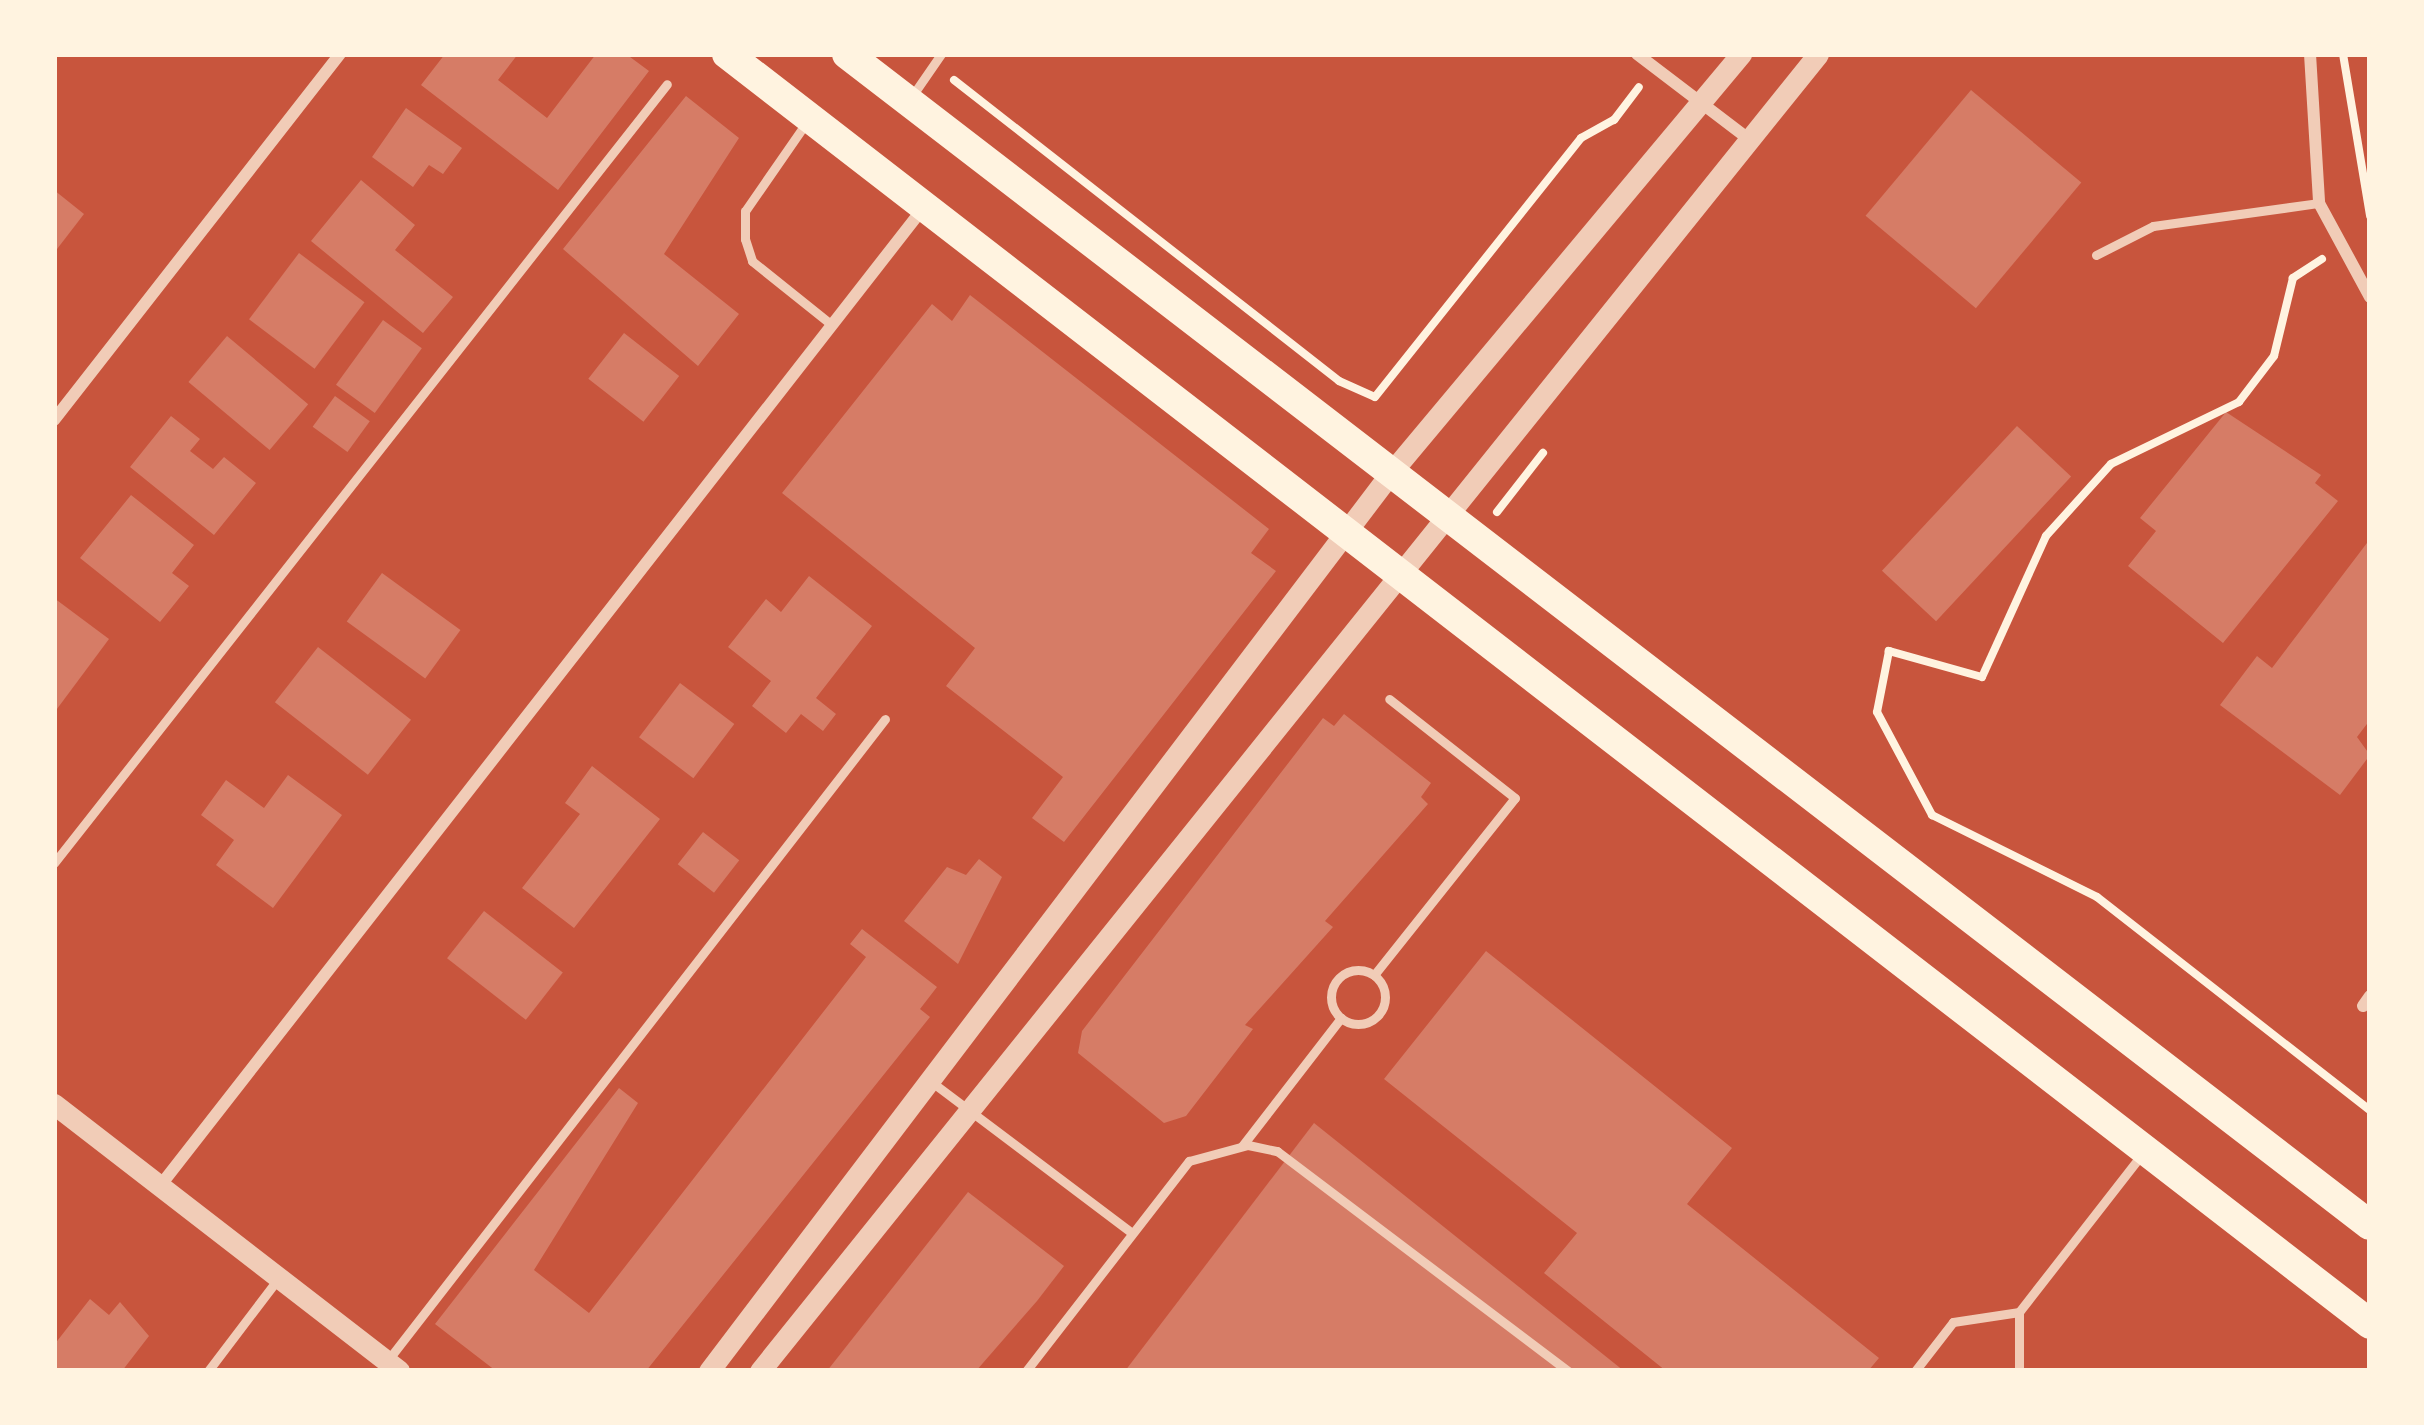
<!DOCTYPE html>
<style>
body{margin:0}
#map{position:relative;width:2424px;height:1425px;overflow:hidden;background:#c8553d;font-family:Montserrat,sans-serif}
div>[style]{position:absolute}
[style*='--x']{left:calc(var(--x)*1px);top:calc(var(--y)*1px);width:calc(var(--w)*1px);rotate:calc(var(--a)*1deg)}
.building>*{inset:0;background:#d67c66;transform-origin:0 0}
.path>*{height:8px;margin:-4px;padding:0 4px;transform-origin:4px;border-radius:4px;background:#fff3e0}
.service>*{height:9px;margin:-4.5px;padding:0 4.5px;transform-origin:4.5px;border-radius:4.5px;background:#f1ccb7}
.service>.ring{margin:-4.5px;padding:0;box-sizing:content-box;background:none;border:9px solid #f1ccb7;border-radius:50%}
.minor>*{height:12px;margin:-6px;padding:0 6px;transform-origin:6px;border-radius:6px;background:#f1ccb7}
.tertiary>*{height:21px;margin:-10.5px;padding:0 10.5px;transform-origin:10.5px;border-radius:10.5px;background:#f1ccb7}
.primary>*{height:30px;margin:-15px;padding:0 15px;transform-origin:15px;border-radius:15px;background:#fff3e0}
span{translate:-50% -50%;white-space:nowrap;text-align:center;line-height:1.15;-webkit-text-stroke:9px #fff3e0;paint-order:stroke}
.frame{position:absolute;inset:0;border:57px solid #fff3e0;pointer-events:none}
</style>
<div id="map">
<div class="building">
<div style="clip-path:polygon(445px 54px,518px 54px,498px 80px,547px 118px,596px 54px,626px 54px,649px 71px,558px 190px,421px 85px)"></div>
<div style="left:1971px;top:90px;width:144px;height:164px;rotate:40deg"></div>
<div style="clip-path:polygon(686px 96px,739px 138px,664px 254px,739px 314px,698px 366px,563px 249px)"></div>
<div style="clip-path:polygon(406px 108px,462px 148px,443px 174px,429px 165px,413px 187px,372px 157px)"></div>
<div style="clip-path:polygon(361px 180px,415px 225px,395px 250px,453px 297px,423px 333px,311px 241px)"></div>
<div style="clip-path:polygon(54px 190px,84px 214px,54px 253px)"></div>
<div style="left:299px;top:253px;width:82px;height:83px;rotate:37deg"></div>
<div style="clip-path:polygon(970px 295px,1269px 529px,1251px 553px,1276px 571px,1064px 842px,1032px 818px,1063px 777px,946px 686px,975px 648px,782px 493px,932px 304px,952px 321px)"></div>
<div style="left:383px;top:320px;width:48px;height:80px;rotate:36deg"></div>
<div style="left:624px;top:333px;width:70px;height:58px;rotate:38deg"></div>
<div style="left:227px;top:336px;width:106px;height:60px;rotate:40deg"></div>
<div style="left:335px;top:396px;width:43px;height:38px;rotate:36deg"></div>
<div style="clip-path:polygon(2226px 412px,2321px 475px,2315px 483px,2338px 501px,2223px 643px,2128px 566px,2156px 531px,2140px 518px)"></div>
<div style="clip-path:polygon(171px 416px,200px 439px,190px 451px,213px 469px,224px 457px,256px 483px,214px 535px,130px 467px)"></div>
<div style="left:2017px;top:426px;width:74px;height:198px;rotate:43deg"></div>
<div style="clip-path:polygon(131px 495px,194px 545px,172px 573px,189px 586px,160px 622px,80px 558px)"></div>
<div style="clip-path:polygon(2370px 539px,2370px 720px,2357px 737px,2370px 755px,2340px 795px,2220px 705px,2257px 656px,2272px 668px)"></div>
<div style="left:382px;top:573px;width:97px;height:60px;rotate:36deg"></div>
<div style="clip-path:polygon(809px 576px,872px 626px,816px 698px,836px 714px,823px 731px,801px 714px,786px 733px,752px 706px,771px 681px,728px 647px,766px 599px,781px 612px)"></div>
<div style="clip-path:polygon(54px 598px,109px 639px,54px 713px)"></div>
<div style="left:318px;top:647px;width:118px;height:70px;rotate:38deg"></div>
<div style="left:680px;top:683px;width:68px;height:68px;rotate:37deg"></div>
<div style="clip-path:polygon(1344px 714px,1431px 783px,1421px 797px,1428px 804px,1325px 921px,1333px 927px,1245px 1025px,1253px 1029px,1186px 1116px,1164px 1123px,1078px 1053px,1082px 1031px,1323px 718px,1334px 726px)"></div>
<div style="clip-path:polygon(592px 766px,660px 819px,574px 928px,522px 888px,580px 814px,565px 803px)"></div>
<div style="clip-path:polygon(288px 775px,342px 815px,273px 908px,216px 865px,234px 840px,201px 815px,226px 780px,264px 808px)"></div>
<div style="left:703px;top:832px;width:46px;height:41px;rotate:38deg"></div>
<div style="clip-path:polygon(979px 859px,1002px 877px,958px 964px,904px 921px,947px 867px,966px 875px)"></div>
<div style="left:484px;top:911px;width:100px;height:60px;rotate:38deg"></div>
<div style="clip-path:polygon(862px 929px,937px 987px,920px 1009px,930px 1017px,646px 1371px,496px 1371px,435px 1324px,619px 1088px,638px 1103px,534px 1270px,589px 1313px,866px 957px,850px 944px)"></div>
<div style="clip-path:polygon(1486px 951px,1732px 1148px,1687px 1204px,1879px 1358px,1868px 1371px,1666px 1371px,1544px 1273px,1577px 1233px,1384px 1079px)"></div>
<div style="clip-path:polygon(1314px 1123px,1624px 1371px,1125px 1371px)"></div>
<div style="clip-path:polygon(968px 1192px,1064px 1266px,1037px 1301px,976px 1371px,827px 1371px)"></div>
<div style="clip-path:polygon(90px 1299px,109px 1315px,120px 1302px,149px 1336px,122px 1371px,54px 1371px,54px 1345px)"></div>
</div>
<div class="path">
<div style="--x:2343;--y:54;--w:164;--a:80.5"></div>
<div style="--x:954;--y:80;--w:489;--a:38"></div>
<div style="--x:1339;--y:381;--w:39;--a:24"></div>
<div style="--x:1375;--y:397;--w:331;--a:-51.5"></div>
<div style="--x:1581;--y:138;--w:38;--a:-29"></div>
<div style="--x:1614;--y:120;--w:41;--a:-52.9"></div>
<div style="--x:2322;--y:259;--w:35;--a:147"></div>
<div style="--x:2293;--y:278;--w:80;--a:103.7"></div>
<div style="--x:2274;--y:356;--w:58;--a:127.3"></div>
<div style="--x:2239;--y:402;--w:142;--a:154.2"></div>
<div style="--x:2111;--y:464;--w:97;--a:132.1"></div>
<div style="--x:2046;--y:536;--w:155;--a:114.4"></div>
<div style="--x:1982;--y:677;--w:97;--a:-164.4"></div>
<div style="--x:1889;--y:651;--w:62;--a:101.1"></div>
<div style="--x:1877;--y:712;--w:117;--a:61.9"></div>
<div style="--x:1932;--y:815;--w:184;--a:26.4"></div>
<div style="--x:2097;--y:897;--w:346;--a:38"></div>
<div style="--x:1497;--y:512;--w:75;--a:-52.1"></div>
</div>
<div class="service">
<div style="--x:910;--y:99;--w:55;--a:-55.4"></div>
<div style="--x:806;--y:123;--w:107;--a:124.7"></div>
<div style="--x:745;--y:211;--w:28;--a:90"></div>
<div style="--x:745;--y:239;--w:23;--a:72"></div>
<div style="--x:752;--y:261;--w:102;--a:38.7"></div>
<div style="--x:2096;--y:255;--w:64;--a:-27"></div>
<div style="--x:2153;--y:226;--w:168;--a:-7.9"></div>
<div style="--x:54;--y:863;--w:991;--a:-51.8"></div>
<div class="ring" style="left:1331px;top:970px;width:45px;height:45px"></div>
<div style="--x:1374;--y:975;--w:226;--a:-51.5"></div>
<div style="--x:1515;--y:798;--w:160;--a:-141.8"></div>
<div style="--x:929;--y:1080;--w:254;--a:37"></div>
<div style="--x:1242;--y:1146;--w:162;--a:-52.3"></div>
<div style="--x:388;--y:1360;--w:811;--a:-52.21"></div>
<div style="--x:208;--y:1371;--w:114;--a:-52.8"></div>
<div style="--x:1026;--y:1371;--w:266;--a:-52.2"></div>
<div style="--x:1189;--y:1161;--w:61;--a:-15.2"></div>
<div style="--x:1248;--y:1145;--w:30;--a:12"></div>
<div style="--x:1277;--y:1151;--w:365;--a:37.1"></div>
<div style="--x:1915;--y:1371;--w:62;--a:-52.2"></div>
<div style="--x:1953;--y:1322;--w:67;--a:-8.6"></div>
<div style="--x:2019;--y:1371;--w:59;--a:-90"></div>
<div style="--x:2019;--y:1312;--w:200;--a:-52.1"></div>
</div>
<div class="minor">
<div style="--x:1637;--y:54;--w:137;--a:37.3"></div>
<div style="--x:2310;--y:54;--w:149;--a:86.5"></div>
<div style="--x:2319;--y:203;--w:107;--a:61.5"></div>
<div style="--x:54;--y:420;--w:464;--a:-52"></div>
<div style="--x:2363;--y:1006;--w:12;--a:-55"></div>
<div style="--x:160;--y:1186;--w:1242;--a:-52.03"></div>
</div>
<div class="tertiary">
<div style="--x:54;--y:1104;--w:436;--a:37.7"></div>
<div style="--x:709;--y:1371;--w:1125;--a:-52.8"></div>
<div style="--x:1389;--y:475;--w:549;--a:-50.1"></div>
<div style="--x:760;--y:1371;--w:1689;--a:-51.22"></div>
</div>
<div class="primary">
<div style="--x:727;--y:54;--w:2077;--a:37.7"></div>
<div style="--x:847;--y:54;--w:1921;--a:37.56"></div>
</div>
<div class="frame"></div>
</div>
